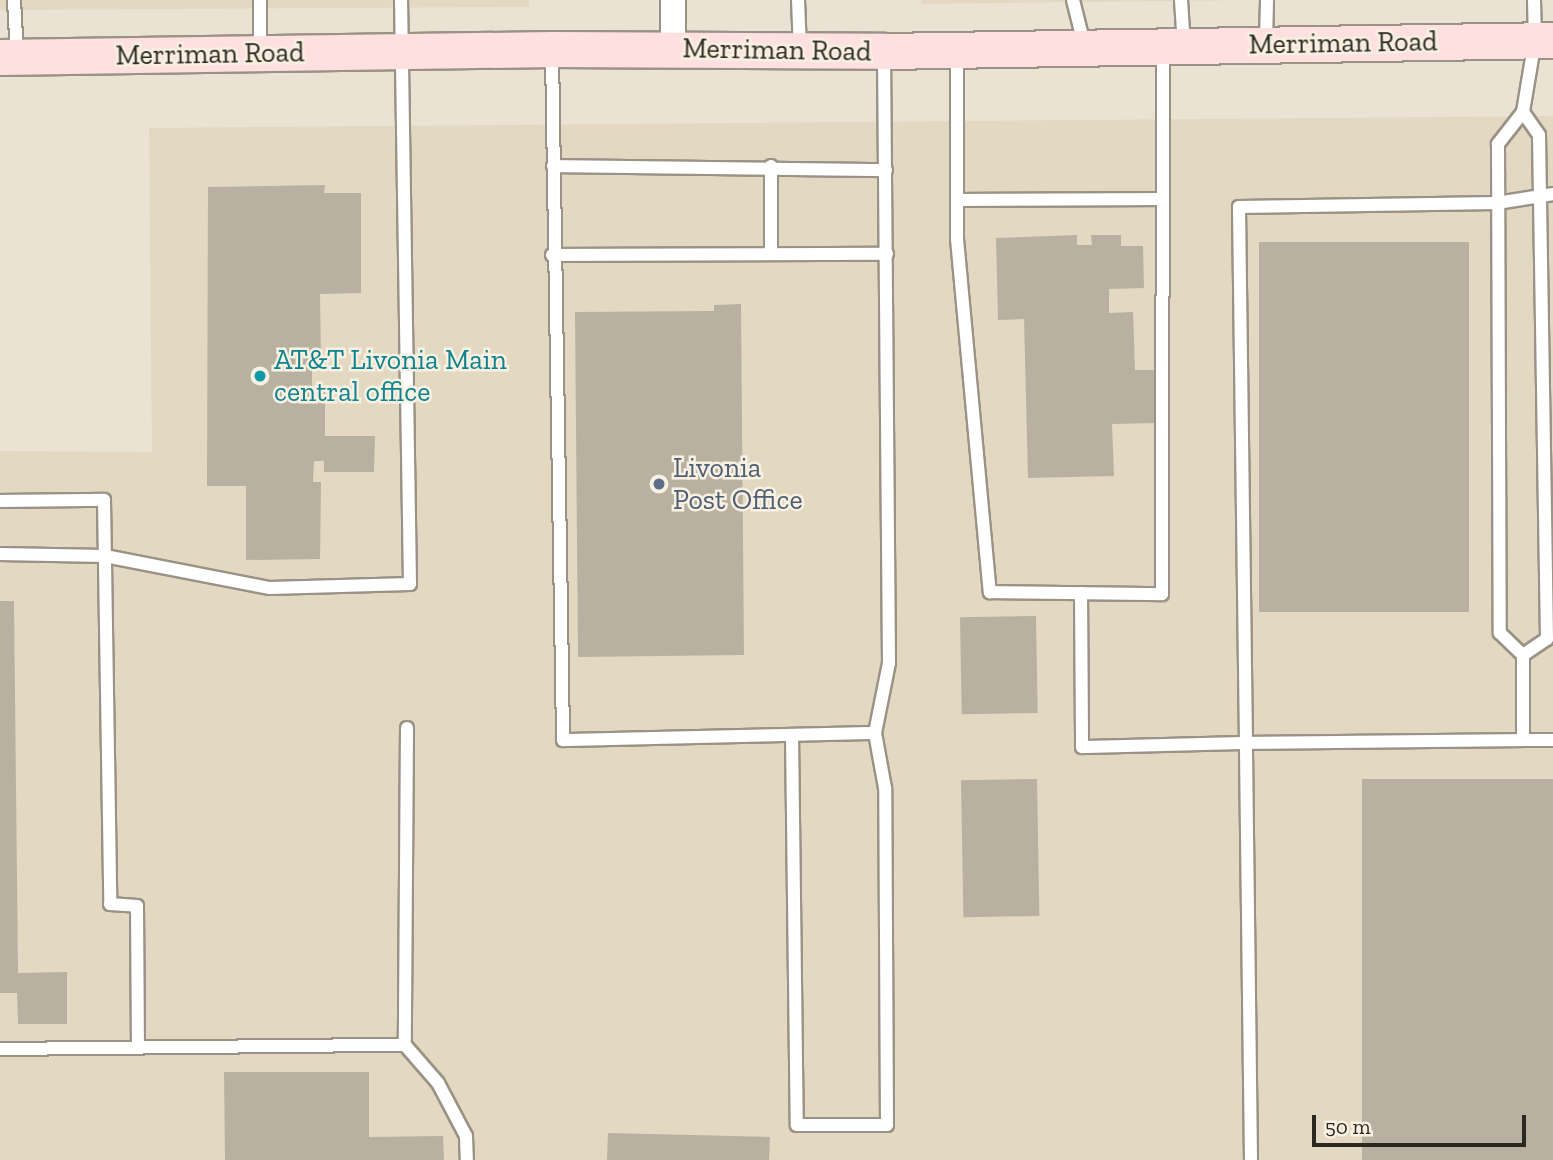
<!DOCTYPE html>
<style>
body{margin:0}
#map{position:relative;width:1553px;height:1160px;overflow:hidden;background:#eae3d3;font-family:"Zilla Slab",serif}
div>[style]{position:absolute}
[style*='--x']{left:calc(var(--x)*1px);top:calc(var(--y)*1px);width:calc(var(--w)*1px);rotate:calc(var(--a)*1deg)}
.built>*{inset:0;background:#e3d8c1}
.building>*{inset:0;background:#b8b1a2;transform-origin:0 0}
.roads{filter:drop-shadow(2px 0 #9a9385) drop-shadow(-2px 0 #9a9385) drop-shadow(0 2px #9a9385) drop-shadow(0 -2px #9a9385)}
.service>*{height:12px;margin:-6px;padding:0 6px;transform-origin:6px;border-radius:6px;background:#fff}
.minor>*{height:24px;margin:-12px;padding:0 12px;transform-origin:12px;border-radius:12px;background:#fff}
.secondary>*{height:35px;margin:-17.5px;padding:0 17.5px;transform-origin:17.5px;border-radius:17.5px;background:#fee0e1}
.dots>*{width:19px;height:19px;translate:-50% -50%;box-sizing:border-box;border:4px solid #f8f0e0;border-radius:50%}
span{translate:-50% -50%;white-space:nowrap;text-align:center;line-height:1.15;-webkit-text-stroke:5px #f8f0e0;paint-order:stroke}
.street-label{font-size:28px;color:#2b2822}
.culture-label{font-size:28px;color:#0d838f}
.left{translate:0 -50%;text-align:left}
.service-label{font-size:28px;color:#4e5e75}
.scale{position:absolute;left:1312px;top:1115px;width:214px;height:32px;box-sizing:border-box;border:4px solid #2b2822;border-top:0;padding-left:9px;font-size:21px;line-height:24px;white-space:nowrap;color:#2b2822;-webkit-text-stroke:5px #f8f0e0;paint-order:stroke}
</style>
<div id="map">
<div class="built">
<div style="clip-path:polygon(0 0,529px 0,529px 7px,0 10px)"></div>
<div style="clip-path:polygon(922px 0,1254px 0,922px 4px)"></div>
<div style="clip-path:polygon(1553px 116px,1553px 1160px,0 1160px,0 451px,152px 452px,149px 128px)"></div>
</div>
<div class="building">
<div style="clip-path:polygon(325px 185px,324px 193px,361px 193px,361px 293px,320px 294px,321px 362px,312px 362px,312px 390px,325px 390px,325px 436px,375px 436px,374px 472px,324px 472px,324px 461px,314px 461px,313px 482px,321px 482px,320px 559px,246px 560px,246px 486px,207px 486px,208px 187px)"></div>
<div style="clip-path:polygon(1077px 235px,1077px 245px,1092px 245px,1091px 235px,1121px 235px,1121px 246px,1143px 246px,1144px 288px,1109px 289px,1109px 313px,1133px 312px,1135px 370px,1155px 370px,1156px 423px,1112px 424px,1114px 476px,1028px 478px,1024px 319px,998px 320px,996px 238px)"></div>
<div style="left:1469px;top:242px;width:370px;height:210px;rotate:90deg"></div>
<div style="clip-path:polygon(741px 304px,744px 655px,578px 657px,575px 312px,714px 311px,714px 305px)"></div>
<div style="clip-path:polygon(0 601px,14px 601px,18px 973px,67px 972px,67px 1024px,18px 1024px,17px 993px,0 993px)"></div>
<div style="left:1036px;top:616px;width:97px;height:76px;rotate:89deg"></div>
<div style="left:1037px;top:779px;width:137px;height:76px;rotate:89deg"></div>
<div style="left:1362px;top:779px;width:191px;height:381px"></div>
<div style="clip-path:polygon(224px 1072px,369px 1072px,369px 1137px,443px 1136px,444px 1160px,225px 1160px)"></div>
<div style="clip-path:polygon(608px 1133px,770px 1137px,769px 1160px,607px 1160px)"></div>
</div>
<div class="roads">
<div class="service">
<div style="--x:14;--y:0;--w:56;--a:86.9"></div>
<div style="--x:260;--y:0;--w:52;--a:90"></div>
<div style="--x:798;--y:0;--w:49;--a:87.7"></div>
<div style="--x:1073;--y:0;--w:45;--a:76"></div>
<div style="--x:1181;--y:0;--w:46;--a:86.3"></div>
<div style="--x:1534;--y:0;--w:40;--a:88.6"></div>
<div style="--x:1535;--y:40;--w:73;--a:99.5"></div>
<div style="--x:1523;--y:112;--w:41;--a:128"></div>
<div style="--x:1498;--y:144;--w:489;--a:89.8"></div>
<div style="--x:1500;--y:633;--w:32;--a:44"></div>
<div style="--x:1523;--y:655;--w:85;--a:90"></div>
<div style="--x:1523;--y:740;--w:30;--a:0"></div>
<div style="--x:1266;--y:42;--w:42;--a:-88.6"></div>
<div style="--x:957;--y:50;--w:189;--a:90"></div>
<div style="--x:957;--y:239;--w:355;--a:84.7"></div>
<div style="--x:990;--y:592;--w:172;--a:0.7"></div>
<div style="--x:1162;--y:594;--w:547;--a:-89.9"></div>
<div style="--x:552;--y:52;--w:688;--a:89.08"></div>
<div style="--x:563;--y:740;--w:312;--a:-1.3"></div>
<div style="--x:875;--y:733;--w:71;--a:-78.7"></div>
<div style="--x:889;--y:663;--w:611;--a:-90.47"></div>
<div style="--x:553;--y:166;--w:333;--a:0.7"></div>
<div style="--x:771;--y:166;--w:88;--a:90"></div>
<div style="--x:957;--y:200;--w:204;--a:-0.3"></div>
<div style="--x:552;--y:255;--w:335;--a:-0.2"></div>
<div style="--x:0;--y:501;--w:104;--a:-0.6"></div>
<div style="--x:104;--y:500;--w:404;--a:89.1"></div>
<div style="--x:110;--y:904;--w:27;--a:4"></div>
<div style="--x:137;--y:906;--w:142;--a:89.6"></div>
<div style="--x:0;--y:554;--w:105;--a:1.1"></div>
<div style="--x:105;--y:556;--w:168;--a:11"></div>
<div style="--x:270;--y:588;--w:140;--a:-1.6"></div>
<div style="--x:410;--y:584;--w:584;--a:-90.88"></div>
<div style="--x:1081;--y:593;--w:154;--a:89.6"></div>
<div style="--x:1082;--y:747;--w:164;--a:-1.4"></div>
<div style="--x:1246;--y:743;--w:536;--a:-90.75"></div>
<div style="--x:1239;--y:207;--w:258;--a:-0.9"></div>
<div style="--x:1497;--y:203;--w:57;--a:-9.1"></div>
<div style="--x:1523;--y:655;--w:29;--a:-34"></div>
<div style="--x:1547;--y:639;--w:504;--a:-90.91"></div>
<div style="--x:1539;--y:135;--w:28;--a:-125"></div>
<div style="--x:407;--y:728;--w:317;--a:90.4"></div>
<div style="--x:405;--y:1045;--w:50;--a:49"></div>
<div style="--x:438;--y:1083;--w:60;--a:62.2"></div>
<div style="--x:466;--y:1136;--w:24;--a:88"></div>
<div style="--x:792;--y:735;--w:390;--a:89.3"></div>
<div style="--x:797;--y:1125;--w:90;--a:0"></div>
<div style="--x:887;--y:1125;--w:337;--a:-90.3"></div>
<div style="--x:885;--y:788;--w:56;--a:-100.3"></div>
<div style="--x:0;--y:1049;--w:405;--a:-0.6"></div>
<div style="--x:1251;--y:1160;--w:417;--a:-90.7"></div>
<div style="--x:1246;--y:743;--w:277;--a:-0.6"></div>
</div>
<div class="minor">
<div style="--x:673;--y:0;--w:48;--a:90"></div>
</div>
<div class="secondary">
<div style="--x:0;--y:57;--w:552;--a:-0.83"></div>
<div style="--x:552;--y:49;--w:332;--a:0.3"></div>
<div style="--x:884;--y:51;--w:669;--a:-0.94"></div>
</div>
</div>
<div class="dots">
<div style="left:260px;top:376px;background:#0f9aa8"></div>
<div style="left:659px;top:484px;background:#5c6f8a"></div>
</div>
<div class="street-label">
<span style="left:1343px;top:43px;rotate:-1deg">Merriman Road</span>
<span style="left:777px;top:50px;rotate:1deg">Merriman Road</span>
<span style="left:210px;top:54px;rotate:-1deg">Merriman Road</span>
</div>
<div class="culture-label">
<span class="left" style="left:274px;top:376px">AT&amp;T Livonia Main<br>central office</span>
</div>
<div class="service-label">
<span class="left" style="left:673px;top:484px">Livonia<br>Post Office</span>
</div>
<div class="scale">50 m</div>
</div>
